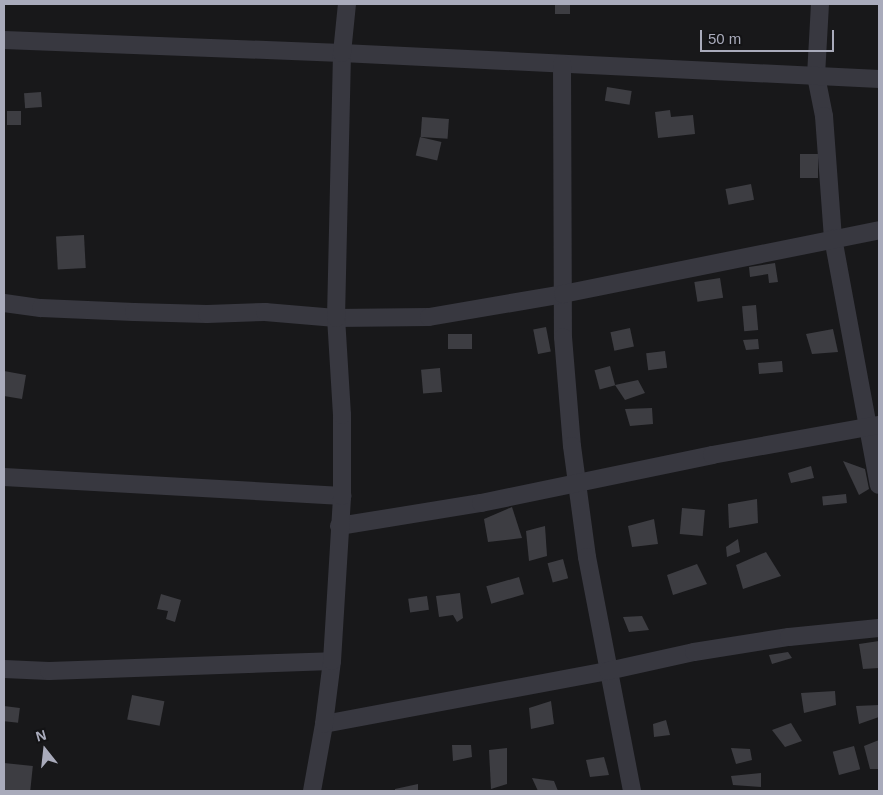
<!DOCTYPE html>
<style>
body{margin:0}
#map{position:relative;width:883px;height:795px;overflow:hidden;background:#18181a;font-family:Arial,sans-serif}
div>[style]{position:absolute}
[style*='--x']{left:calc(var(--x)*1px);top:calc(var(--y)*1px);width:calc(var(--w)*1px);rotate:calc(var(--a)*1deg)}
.building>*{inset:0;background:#3d3d42;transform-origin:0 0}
.minor>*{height:18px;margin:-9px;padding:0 9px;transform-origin:9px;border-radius:9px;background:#383840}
span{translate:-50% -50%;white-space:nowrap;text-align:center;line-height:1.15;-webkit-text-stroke:4px #131315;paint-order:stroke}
.frame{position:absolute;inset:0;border:5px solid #a9abbb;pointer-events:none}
.north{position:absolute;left:20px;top:725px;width:50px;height:50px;-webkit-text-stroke:4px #131315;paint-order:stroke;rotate:344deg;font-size:14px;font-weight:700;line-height:20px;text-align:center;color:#a9abbb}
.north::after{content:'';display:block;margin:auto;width:18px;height:22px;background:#a9abbb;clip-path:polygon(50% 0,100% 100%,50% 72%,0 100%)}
.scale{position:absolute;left:700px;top:30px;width:134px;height:22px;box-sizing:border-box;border:2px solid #a9abbb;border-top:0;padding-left:6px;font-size:15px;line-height:18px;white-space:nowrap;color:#a9abbb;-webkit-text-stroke:4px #131315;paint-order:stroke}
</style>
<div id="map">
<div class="building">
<div style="left:555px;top:4px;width:15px;height:10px"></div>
<div style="left:607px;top:87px;width:25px;height:14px;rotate:9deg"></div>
<div style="left:41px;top:92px;width:15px;height:17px;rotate:86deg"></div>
<div style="clip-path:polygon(670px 110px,671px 117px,693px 115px,695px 134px,658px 138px,655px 112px)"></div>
<div style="left:7px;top:111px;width:14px;height:14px"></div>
<div style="left:422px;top:117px;width:27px;height:20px;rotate:4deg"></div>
<div style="left:420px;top:137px;width:22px;height:19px;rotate:13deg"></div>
<div style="left:800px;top:154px;width:18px;height:24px"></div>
<div style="left:751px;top:184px;width:16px;height:26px;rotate:79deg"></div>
<div style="left:84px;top:235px;width:33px;height:28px;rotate:87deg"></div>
<div style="clip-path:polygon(775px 263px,778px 282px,769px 283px,768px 274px,750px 277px,749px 267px)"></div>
<div style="left:720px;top:278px;width:20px;height:26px;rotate:81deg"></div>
<div style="left:756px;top:305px;width:25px;height:14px;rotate:85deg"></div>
<div style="left:546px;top:327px;width:25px;height:13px;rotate:79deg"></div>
<div style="left:630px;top:328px;width:19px;height:20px;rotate:78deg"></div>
<div style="clip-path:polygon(833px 329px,838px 352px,812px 354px,806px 334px)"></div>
<div style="left:448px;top:334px;width:24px;height:15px"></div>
<div style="clip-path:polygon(758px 339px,759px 349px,746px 350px,743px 340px)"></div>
<div style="left:665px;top:351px;width:17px;height:19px;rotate:83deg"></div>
<div style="left:782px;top:361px;width:11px;height:24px;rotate:85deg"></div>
<div style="left:610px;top:366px;width:20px;height:16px;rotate:75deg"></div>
<div style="left:440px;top:368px;width:24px;height:19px;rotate:85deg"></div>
<div style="clip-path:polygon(4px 371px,26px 375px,22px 399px,4px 396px)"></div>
<div style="clip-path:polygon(638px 380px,645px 393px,625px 400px,615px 385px)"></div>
<div style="clip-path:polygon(652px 408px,653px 424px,630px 426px,625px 409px)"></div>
<div style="clip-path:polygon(843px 461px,865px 469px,869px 489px,859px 495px)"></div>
<div style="clip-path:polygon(811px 466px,814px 478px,791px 483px,788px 473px)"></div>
<div style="left:846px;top:494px;width:9px;height:24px;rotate:84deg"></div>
<div style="clip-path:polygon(757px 499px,758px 523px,729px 528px,728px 504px)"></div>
<div style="clip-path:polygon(512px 507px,522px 538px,488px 542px,484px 519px)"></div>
<div style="left:682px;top:508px;width:23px;height:26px;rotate:5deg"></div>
<div style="clip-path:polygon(654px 519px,658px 544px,632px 547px,628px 526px)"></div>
<div style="clip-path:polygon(545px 526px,547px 556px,529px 561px,526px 531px)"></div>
<div style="clip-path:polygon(738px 539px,740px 552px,727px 557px,726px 547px)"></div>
<div style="clip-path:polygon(766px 552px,781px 576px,743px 589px,736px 565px)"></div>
<div style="left:563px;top:559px;width:20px;height:16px;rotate:75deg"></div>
<div style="clip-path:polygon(697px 564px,707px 584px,673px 595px,667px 575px)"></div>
<div style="left:519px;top:577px;width:18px;height:34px;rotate:74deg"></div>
<div style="clip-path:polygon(460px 593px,463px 618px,457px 622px,453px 615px,439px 617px,436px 596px)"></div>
<div style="clip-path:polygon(161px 594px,181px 600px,175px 622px,166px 619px,168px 611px,157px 609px)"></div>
<div style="left:427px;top:596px;width:14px;height:19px;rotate:82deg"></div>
<div style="clip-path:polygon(642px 616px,649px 630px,629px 632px,623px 617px)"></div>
<div style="clip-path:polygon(879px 641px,879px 668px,863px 669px,859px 644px)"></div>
<div style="clip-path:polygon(788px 652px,792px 658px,772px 664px,769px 655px)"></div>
<div style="clip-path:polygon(835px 691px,836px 705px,804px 713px,801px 693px)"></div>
<div style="left:132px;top:695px;width:33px;height:25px;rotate:11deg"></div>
<div style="clip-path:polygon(551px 701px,554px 724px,531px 729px,529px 708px)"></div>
<div style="clip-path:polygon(879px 705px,879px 717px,859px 724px,856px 706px)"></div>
<div style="left:4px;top:706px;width:16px;height:15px;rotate:7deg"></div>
<div style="clip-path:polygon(666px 720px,670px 735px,654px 737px,653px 724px)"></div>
<div style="clip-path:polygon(791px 723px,802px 741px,785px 747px,772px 730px)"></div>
<div style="clip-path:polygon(879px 740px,879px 769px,870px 769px,864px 746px)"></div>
<div style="clip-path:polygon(452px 745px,471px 745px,472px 757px,453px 761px)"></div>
<div style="left:854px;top:746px;width:24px;height:22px;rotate:75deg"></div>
<div style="clip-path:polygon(507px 748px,507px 784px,491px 789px,489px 750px)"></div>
<div style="clip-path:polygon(731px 748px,750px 749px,752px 760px,736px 764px)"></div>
<div style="clip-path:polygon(604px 757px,609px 775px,590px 777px,586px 760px)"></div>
<div style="left:4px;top:763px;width:29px;height:27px;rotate:6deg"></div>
<div style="clip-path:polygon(761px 773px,761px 787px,733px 785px,731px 776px)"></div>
<div style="clip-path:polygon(532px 778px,554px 781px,558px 791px,538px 791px)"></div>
<div style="clip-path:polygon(418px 784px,418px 791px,395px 791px,395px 789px)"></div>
</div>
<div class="minor">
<div style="--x:820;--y:4;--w:72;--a:93.2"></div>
<div style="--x:816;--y:76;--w:41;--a:78.7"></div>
<div style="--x:824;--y:116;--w:122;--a:85.8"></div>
<div style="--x:833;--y:238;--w:251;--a:79.5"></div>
<div style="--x:4;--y:40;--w:338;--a:2.2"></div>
<div style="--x:342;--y:53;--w:538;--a:2.77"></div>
<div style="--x:562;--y:64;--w:273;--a:89.8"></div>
<div style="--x:563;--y:337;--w:109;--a:85.3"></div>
<div style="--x:572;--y:446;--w:112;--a:82.3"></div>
<div style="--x:587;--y:557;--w:238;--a:79.1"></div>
<div style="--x:4;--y:303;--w:37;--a:8"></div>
<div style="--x:41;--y:308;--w:93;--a:2.5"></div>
<div style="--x:134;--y:312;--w:73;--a:1.6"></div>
<div style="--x:207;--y:314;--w:58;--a:-2"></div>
<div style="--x:265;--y:312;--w:71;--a:4.8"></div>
<div style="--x:336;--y:318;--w:93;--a:-0.6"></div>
<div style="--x:429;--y:317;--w:136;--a:-9.7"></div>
<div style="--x:563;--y:294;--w:322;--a:-11.4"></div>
<div style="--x:4;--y:477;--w:339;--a:3.2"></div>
<div style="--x:339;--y:526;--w:144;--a:-9.2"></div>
<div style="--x:481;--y:503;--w:236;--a:-11.7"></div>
<div style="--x:712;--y:455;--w:170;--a:-10.2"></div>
<div style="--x:4;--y:669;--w:45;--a:2.5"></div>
<div style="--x:49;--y:671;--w:283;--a:-2"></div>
<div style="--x:324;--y:724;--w:289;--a:-10.6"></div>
<div style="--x:608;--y:671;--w:88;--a:-12.5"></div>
<div style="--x:694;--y:652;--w:96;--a:-9"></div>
<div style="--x:789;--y:637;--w:90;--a:-5.7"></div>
<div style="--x:312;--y:791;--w:68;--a:-79.8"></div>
<div style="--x:324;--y:724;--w:64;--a:-82.8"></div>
<div style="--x:332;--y:661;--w:165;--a:-86.5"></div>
<div style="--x:342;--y:496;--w:81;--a:-90"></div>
<div style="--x:342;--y:415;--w:97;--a:-93.5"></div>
<div style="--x:336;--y:318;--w:265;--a:-88.7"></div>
<div style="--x:342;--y:53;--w:49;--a:-84.2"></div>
</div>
<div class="frame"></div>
<div class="north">N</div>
<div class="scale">50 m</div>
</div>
